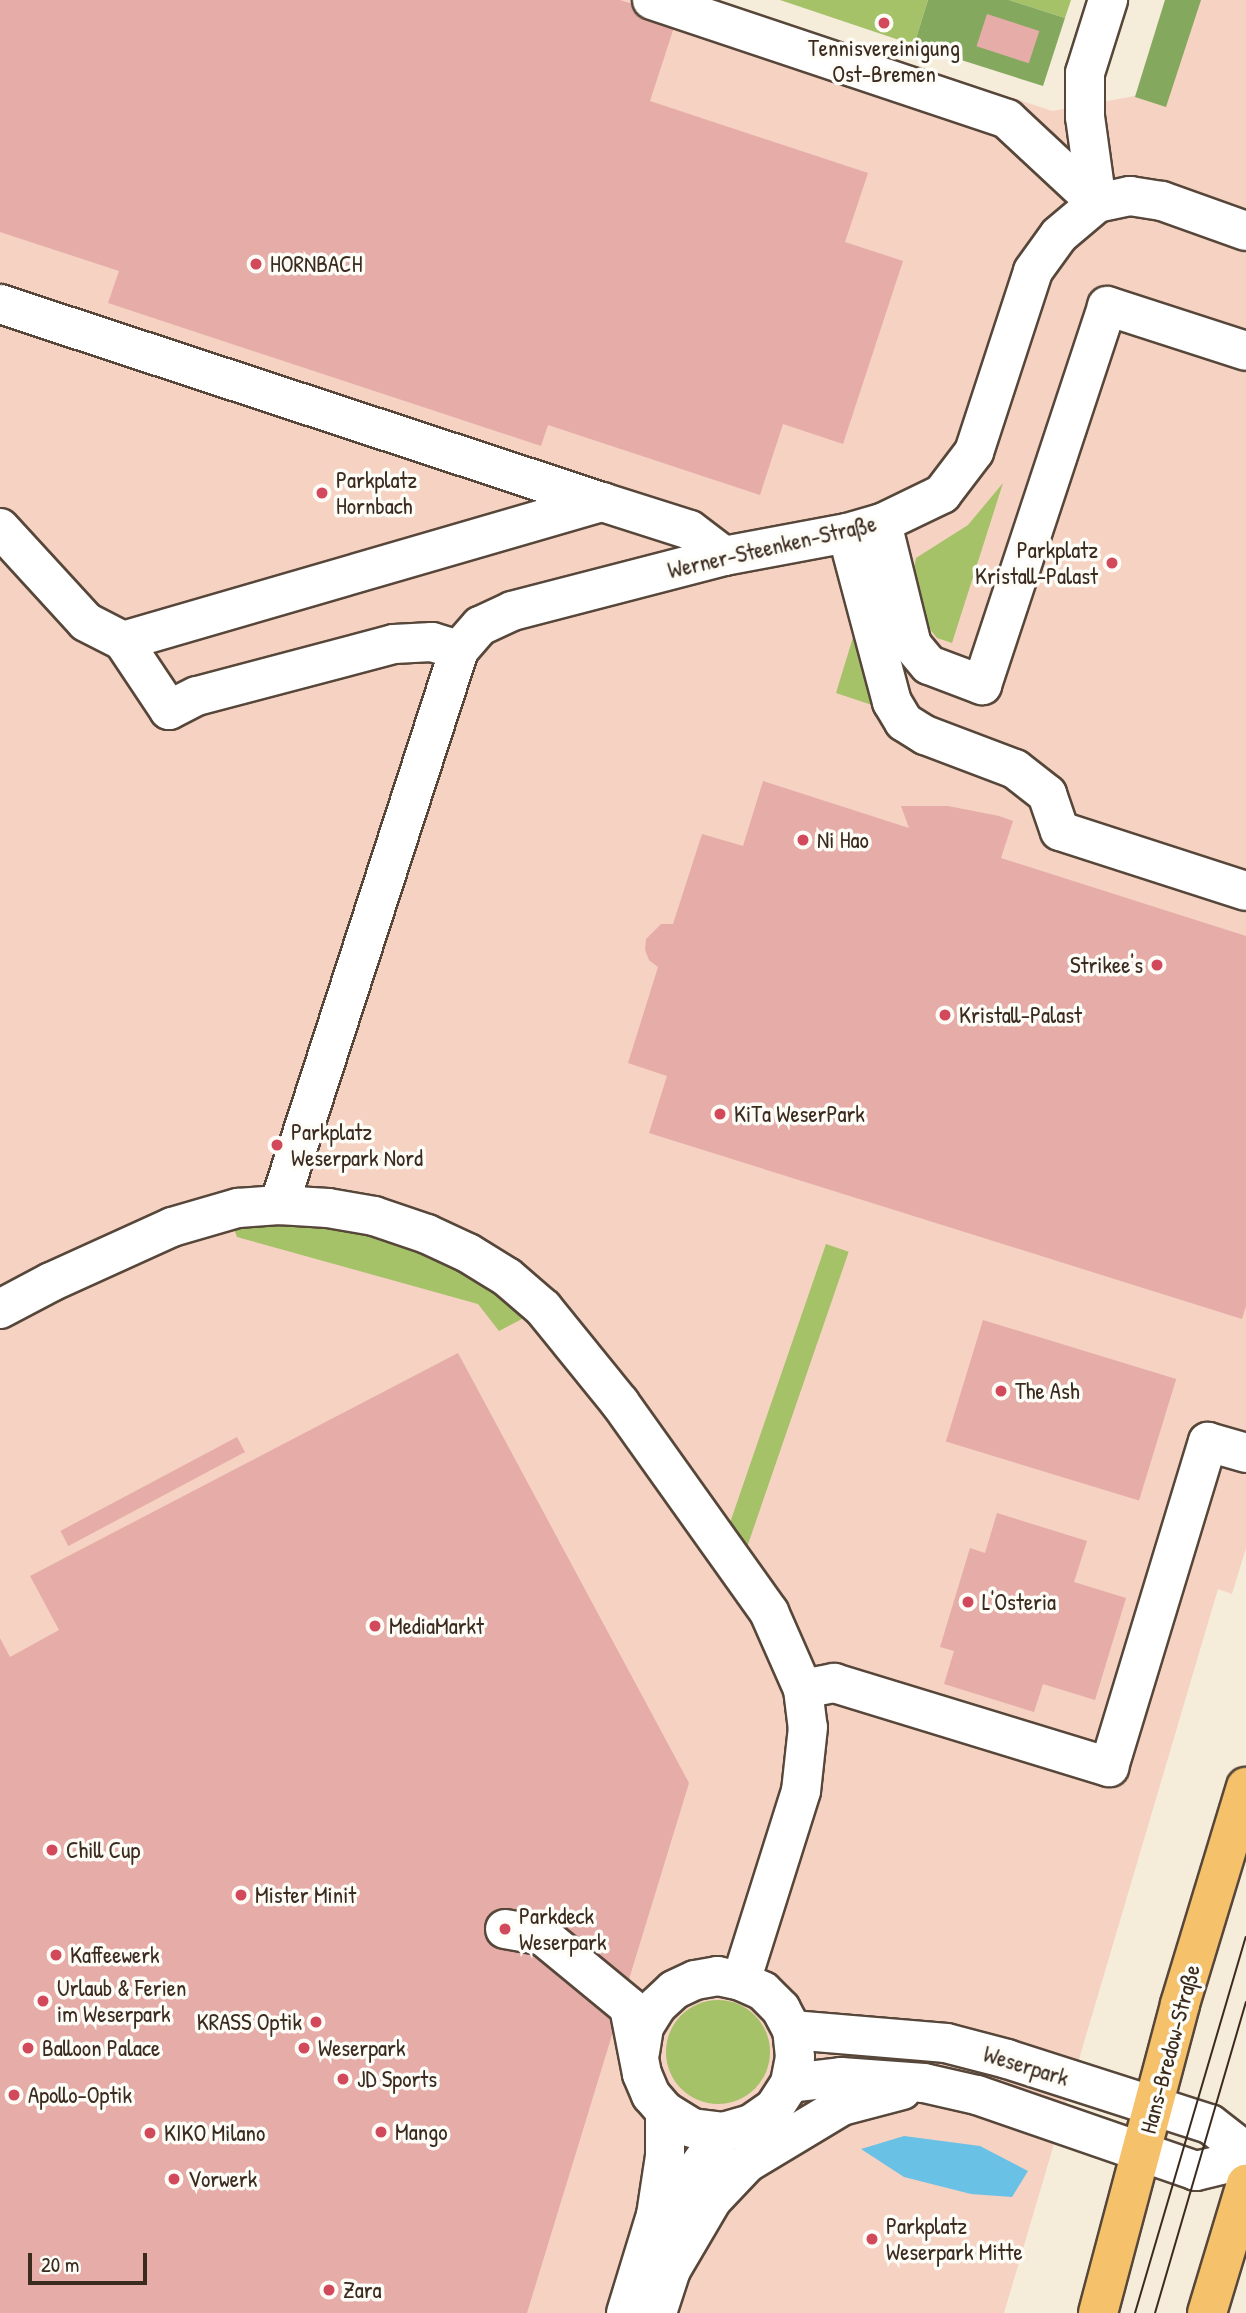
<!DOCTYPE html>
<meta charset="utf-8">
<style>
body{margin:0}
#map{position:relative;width:1246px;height:2313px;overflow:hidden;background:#f5edda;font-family:"Patrick Hand",sans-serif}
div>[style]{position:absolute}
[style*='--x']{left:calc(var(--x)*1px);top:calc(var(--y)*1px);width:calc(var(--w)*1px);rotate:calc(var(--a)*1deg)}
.built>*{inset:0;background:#f5d2c2}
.green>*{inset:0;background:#a5c269;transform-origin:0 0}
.round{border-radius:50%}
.forest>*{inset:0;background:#84a85d}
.water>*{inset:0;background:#69c1e6}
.building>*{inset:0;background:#e6aca8;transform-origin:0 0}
.roads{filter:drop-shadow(2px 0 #57473a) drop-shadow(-2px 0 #57473a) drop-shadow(0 2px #57473a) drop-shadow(0 -2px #57473a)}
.minor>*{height:38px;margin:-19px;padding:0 19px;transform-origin:19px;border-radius:19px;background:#fff}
.major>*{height:38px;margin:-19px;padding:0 19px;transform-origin:19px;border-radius:19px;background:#f5c16b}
.tram>*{height:2px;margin:-1px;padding:0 1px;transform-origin:1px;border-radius:1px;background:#3b2a1e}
.dots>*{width:19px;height:19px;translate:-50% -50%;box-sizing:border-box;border:4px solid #fdfcf7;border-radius:50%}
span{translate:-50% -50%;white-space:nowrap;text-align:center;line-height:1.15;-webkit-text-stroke:7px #fdfcf7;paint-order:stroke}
.poi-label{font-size:23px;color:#3b2a1e}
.left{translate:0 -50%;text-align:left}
.right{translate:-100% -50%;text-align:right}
.street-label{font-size:23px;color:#3b2a1e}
.scale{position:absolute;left:28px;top:2253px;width:119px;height:32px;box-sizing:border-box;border:4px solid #3b2a1e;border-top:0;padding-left:9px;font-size:21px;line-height:24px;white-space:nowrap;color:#3b2a1e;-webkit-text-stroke:5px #fdfcf7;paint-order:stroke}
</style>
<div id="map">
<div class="built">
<div style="clip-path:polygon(0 0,718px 0,1052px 111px,1135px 96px,1165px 0,1246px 0,1246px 1548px,1232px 1594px,1218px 1589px,1004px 2313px,0 2313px)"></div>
</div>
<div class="green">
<div style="clip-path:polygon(780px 0,928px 0,914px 45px)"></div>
<div style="clip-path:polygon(1009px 0,1071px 0,1065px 18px)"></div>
<div style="clip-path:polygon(1003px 483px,952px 643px,937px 638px,925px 623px,913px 573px,916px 558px,968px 525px)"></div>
<div style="clip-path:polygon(858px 621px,881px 708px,836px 693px)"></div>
<div style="clip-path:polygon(328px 1208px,543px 1308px,499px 1331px,478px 1304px,237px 1237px,227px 1211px)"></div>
<div style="left:826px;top:1244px;width:24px;height:324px;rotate:19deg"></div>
<div class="round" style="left:666px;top:2000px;width:104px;height:104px"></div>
</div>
<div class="forest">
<div style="clip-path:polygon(928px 0,1009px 0,1065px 18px,1043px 86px,914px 45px)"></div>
<div style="clip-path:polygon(1165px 0,1201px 0,1166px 107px,1135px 97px)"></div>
</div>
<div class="water">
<div style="clip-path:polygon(904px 2136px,980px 2146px,1028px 2171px,1012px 2197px,971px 2194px,904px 2177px,861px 2149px)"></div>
</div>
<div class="building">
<div style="clip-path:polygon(0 0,620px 0,677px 18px,650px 101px,868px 173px,845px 242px,903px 261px,843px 444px,783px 424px,760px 495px,548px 425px,541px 446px,108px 303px,119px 271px,0 232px)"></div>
<div style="left:987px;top:14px;width:55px;height:34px;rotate:18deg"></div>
<div style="clip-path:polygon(763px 781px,909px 828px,901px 806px,948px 806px,999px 816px,1013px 821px,1001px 858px,1246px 936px,1246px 1306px,1242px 1319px,649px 1133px,667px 1076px,628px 1063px,658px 967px,649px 960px,645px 950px,646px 939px,661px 924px,673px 924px,702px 834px,743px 846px)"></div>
<div style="left:983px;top:1320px;width:202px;height:127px;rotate:17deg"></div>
<div style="clip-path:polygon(458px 1353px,689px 1783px,527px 2313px,0 2313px,0 1638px,10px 1657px,59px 1630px,30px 1576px)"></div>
<div style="left:237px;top:1437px;width:17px;height:200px;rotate:62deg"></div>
<div style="clip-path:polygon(997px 1513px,1087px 1541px,1074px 1582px,1126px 1598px,1095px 1700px,1043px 1684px,1034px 1712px,944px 1684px,954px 1651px,940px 1647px,970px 1548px,985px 1553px)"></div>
</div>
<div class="roads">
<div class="minor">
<div style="--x:652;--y:0;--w:374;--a:18.5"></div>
<div style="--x:1007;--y:119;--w:123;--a:43"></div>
<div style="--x:1097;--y:203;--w:87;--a:-97.9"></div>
<div style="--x:1085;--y:117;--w:44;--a:-90"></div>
<div style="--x:1085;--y:73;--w:77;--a:-72.5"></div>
<div style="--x:0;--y:304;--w:634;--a:18.21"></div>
<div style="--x:882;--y:523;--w:126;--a:76.2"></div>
<div style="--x:912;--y:645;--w:26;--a:50"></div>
<div style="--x:929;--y:665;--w:57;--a:20.7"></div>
<div style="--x:982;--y:685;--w:399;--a:-71.7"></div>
<div style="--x:1107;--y:306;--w:146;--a:17.9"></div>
<div style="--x:0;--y:528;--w:127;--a:47.5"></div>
<div style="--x:86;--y:622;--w:42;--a:27.2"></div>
<div style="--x:123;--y:641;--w:83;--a:56.3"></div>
<div style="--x:169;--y:710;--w:31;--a:-27"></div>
<div style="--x:197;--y:696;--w:204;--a:-14.8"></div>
<div style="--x:394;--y:644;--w:38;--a:-3"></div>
<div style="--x:432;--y:642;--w:28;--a:17"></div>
<div style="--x:847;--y:533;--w:175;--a:75.1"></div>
<div style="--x:892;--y:702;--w:23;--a:59"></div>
<div style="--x:904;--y:722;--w:25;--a:32"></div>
<div style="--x:925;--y:735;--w:96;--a:20.7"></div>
<div style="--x:1015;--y:769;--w:41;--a:38"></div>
<div style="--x:1047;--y:794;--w:39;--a:71"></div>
<div style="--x:1060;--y:831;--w:195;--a:17.9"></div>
<div style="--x:123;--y:641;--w:499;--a:-16.2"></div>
<div style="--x:602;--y:502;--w:92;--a:17.7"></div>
<div style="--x:690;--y:530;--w:43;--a:37.4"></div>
<div style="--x:279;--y:1205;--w:583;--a:-72.03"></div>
<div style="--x:459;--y:650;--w:32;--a:-49"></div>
<div style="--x:480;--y:626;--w:35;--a:-25"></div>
<div style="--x:512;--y:611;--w:219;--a:-14.5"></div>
<div style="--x:724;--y:556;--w:125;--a:-10.6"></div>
<div style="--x:847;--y:533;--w:36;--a:-16"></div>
<div style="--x:882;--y:523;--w:67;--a:-25.8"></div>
<div style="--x:942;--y:494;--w:53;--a:-52.7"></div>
<div style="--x:974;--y:452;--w:190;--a:-71.9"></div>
<div style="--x:1033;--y:271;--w:44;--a:-54.2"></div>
<div style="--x:1059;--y:235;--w:50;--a:-40.1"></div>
<div style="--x:1097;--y:203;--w:34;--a:-12"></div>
<div style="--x:1130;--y:196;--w:32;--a:9"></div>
<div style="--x:1162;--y:201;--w:89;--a:19.7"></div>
<div style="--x:0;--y:1309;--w:58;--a:-27.9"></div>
<div style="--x:51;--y:1282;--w:133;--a:-24.4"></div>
<div style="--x:172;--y:1227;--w:69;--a:-16.1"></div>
<div style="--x:238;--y:1208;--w:41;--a:-4.2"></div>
<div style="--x:279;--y:1205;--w:49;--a:3.5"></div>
<div style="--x:328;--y:1208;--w:47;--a:9.9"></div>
<div style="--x:374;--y:1216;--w:56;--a:18.8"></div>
<div style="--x:427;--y:1234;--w:45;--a:24.9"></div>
<div style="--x:468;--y:1253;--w:46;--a:31.6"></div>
<div style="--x:507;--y:1277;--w:48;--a:40.7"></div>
<div style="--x:543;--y:1308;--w:122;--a:51"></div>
<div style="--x:620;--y:1403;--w:257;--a:54.5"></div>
<div style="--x:769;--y:1612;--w:84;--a:66.2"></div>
<div style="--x:803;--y:1689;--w:38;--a:83"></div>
<div style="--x:808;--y:1727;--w:64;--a:96.2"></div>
<div style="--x:801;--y:1791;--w:199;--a:107.5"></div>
<div style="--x:803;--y:1689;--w:32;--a:-11"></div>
<div style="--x:834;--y:1683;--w:288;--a:17"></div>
<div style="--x:1109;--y:1767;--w:340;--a:-73.1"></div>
<div style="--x:1208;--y:1442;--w:40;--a:16"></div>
<div style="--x:505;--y:1929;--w:39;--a:10"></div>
<div style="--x:543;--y:1936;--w:112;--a:39.5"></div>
<div style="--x:629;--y:2007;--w:68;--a:79"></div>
<div style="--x:642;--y:2074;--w:23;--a:67"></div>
<div style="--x:651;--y:2095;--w:21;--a:49"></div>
<div style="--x:665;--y:2111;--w:32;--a:32"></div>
<div style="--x:692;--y:2128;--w:31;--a:7"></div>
<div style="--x:723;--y:2132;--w:29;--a:-16"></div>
<div style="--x:751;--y:2124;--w:28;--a:-35"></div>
<div style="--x:774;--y:2108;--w:30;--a:-57"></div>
<div style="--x:790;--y:2083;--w:26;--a:-79"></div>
<div style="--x:795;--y:2057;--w:27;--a:-96"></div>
<div style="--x:792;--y:2030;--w:24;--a:-118"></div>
<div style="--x:781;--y:2009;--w:25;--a:-135"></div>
<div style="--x:763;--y:1991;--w:24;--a:-156"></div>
<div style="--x:741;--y:1981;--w:24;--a:-168"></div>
<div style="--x:718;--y:1976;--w:23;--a:170"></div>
<div style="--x:695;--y:1980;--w:23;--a:155"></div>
<div style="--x:674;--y:1990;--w:23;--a:137"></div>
<div style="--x:657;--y:2006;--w:25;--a:122"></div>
<div style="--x:644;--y:2027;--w:25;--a:99"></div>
<div style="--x:792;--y:2030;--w:155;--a:4.8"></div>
<div style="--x:946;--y:2043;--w:63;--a:14.7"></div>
<div style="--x:1007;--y:2059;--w:213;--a:17.8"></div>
<div style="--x:1210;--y:2124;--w:46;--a:37.9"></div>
<div style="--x:790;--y:2083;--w:51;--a:-6.7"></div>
<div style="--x:841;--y:2077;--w:83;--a:4.1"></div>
<div style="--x:924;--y:2083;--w:54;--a:12.8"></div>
<div style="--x:977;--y:2095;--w:232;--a:19.1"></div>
<div style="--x:1196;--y:2171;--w:51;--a:-13.5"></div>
<div style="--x:671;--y:2270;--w:81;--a:-59.6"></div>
<div style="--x:712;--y:2200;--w:51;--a:-46.6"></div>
<div style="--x:747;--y:2163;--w:111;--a:-31"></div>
<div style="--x:842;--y:2106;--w:62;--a:-14.9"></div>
<div style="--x:626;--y:2313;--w:102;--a:-73"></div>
<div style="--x:656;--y:2215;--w:60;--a:-81.3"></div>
<div style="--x:665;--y:2156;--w:45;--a:-90"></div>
<div style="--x:657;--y:2313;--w:45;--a:-72"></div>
<div style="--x:671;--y:2270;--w:41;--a:-83"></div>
<div style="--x:676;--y:2229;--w:60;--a:-71.6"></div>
<div style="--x:695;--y:2172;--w:49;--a:-55"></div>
</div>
<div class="major">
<div style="--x:1098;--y:2313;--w:320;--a:-75.1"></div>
<div style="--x:1180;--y:2004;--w:227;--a:-73.1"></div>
<div style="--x:1207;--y:2313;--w:135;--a:-73.2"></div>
</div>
</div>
<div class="tram">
<div style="--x:1135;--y:2313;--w:392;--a:-73.6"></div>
<div style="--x:1155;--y:2313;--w:324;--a:-73.7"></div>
</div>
<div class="dots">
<div style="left:884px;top:23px;background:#d1495b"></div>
<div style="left:256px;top:264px;background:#d1495b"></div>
<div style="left:322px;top:493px;background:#d1495b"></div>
<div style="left:1112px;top:563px;background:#d1495b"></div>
<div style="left:803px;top:840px;background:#d1495b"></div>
<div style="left:1157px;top:965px;background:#d1495b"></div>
<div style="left:945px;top:1015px;background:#d1495b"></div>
<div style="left:720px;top:1114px;background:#d1495b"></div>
<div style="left:277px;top:1145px;background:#d1495b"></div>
<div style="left:1001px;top:1391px;background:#d1495b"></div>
<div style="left:968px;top:1602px;background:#d1495b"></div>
<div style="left:375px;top:1626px;background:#d1495b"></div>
<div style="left:52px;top:1850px;background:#d1495b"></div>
<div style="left:241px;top:1895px;background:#d1495b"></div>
<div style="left:505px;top:1929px;background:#d1495b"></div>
<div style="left:56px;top:1955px;background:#d1495b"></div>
<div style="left:43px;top:2001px;background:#d1495b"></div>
<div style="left:316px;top:2022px;background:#d1495b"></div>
<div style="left:28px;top:2048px;background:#d1495b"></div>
<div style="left:304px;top:2048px;background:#d1495b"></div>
<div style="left:343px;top:2079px;background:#d1495b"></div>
<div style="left:14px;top:2095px;background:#d1495b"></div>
<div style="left:381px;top:2132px;background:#d1495b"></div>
<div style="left:150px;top:2133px;background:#d1495b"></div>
<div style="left:174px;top:2179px;background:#d1495b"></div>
<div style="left:872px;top:2239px;background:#d1495b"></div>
<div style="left:329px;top:2290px;background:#d1495b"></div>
</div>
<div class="poi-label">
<span style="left:884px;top:61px">Tennisvereinigung<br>Ost-Bremen</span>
<span class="left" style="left:270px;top:264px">HORNBACH</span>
<span class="left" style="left:336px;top:493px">Parkplatz<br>Hornbach</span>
<span class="right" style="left:1098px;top:563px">Parkplatz<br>Kristall-Palast</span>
<span class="left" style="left:817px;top:840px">Ni Hao</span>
<span class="right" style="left:1143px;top:965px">Strikee's</span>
<span class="left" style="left:959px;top:1015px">Kristall-Palast</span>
<span class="left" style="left:734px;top:1114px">KiTa WeserPark</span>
<span class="left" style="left:291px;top:1145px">Parkplatz<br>Weserpark Nord</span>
<span class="left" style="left:1015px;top:1391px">The Ash</span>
<span class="left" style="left:982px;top:1602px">L'Osteria</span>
<span class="left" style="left:389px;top:1626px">MediaMarkt</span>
<span class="left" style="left:66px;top:1850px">Chill Cup</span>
<span class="left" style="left:255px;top:1895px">Mister Minit</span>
<span class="left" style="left:519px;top:1929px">Parkdeck<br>Weserpark</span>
<span class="left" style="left:70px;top:1955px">Kaffeewerk</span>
<span class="left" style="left:57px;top:2001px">Urlaub &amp; Ferien<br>im Weserpark</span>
<span class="right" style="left:302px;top:2022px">KRASS Optik</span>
<span class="left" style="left:42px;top:2048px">Balloon Palace</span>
<span class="left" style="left:318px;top:2048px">Weserpark</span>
<span class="left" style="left:357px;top:2079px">JD Sports</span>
<span class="left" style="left:28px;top:2095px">Apollo-Optik</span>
<span class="left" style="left:395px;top:2132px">Mango</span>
<span class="left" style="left:164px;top:2133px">KIKO Milano</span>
<span class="left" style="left:188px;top:2179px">Vorwerk</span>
<span class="left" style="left:886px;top:2239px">Parkplatz<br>Weserpark Mitte</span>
<span class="left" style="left:343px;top:2290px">Zara</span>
</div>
<div class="street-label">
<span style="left:772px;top:547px;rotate:-13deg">Werner-Steenken-Straße</span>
<span style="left:1170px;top:2049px;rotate:-75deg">Hans-Bredow-Straße</span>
<span style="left:1026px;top:2066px;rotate:17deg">Weserpark</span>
</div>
<div class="scale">20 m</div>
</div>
